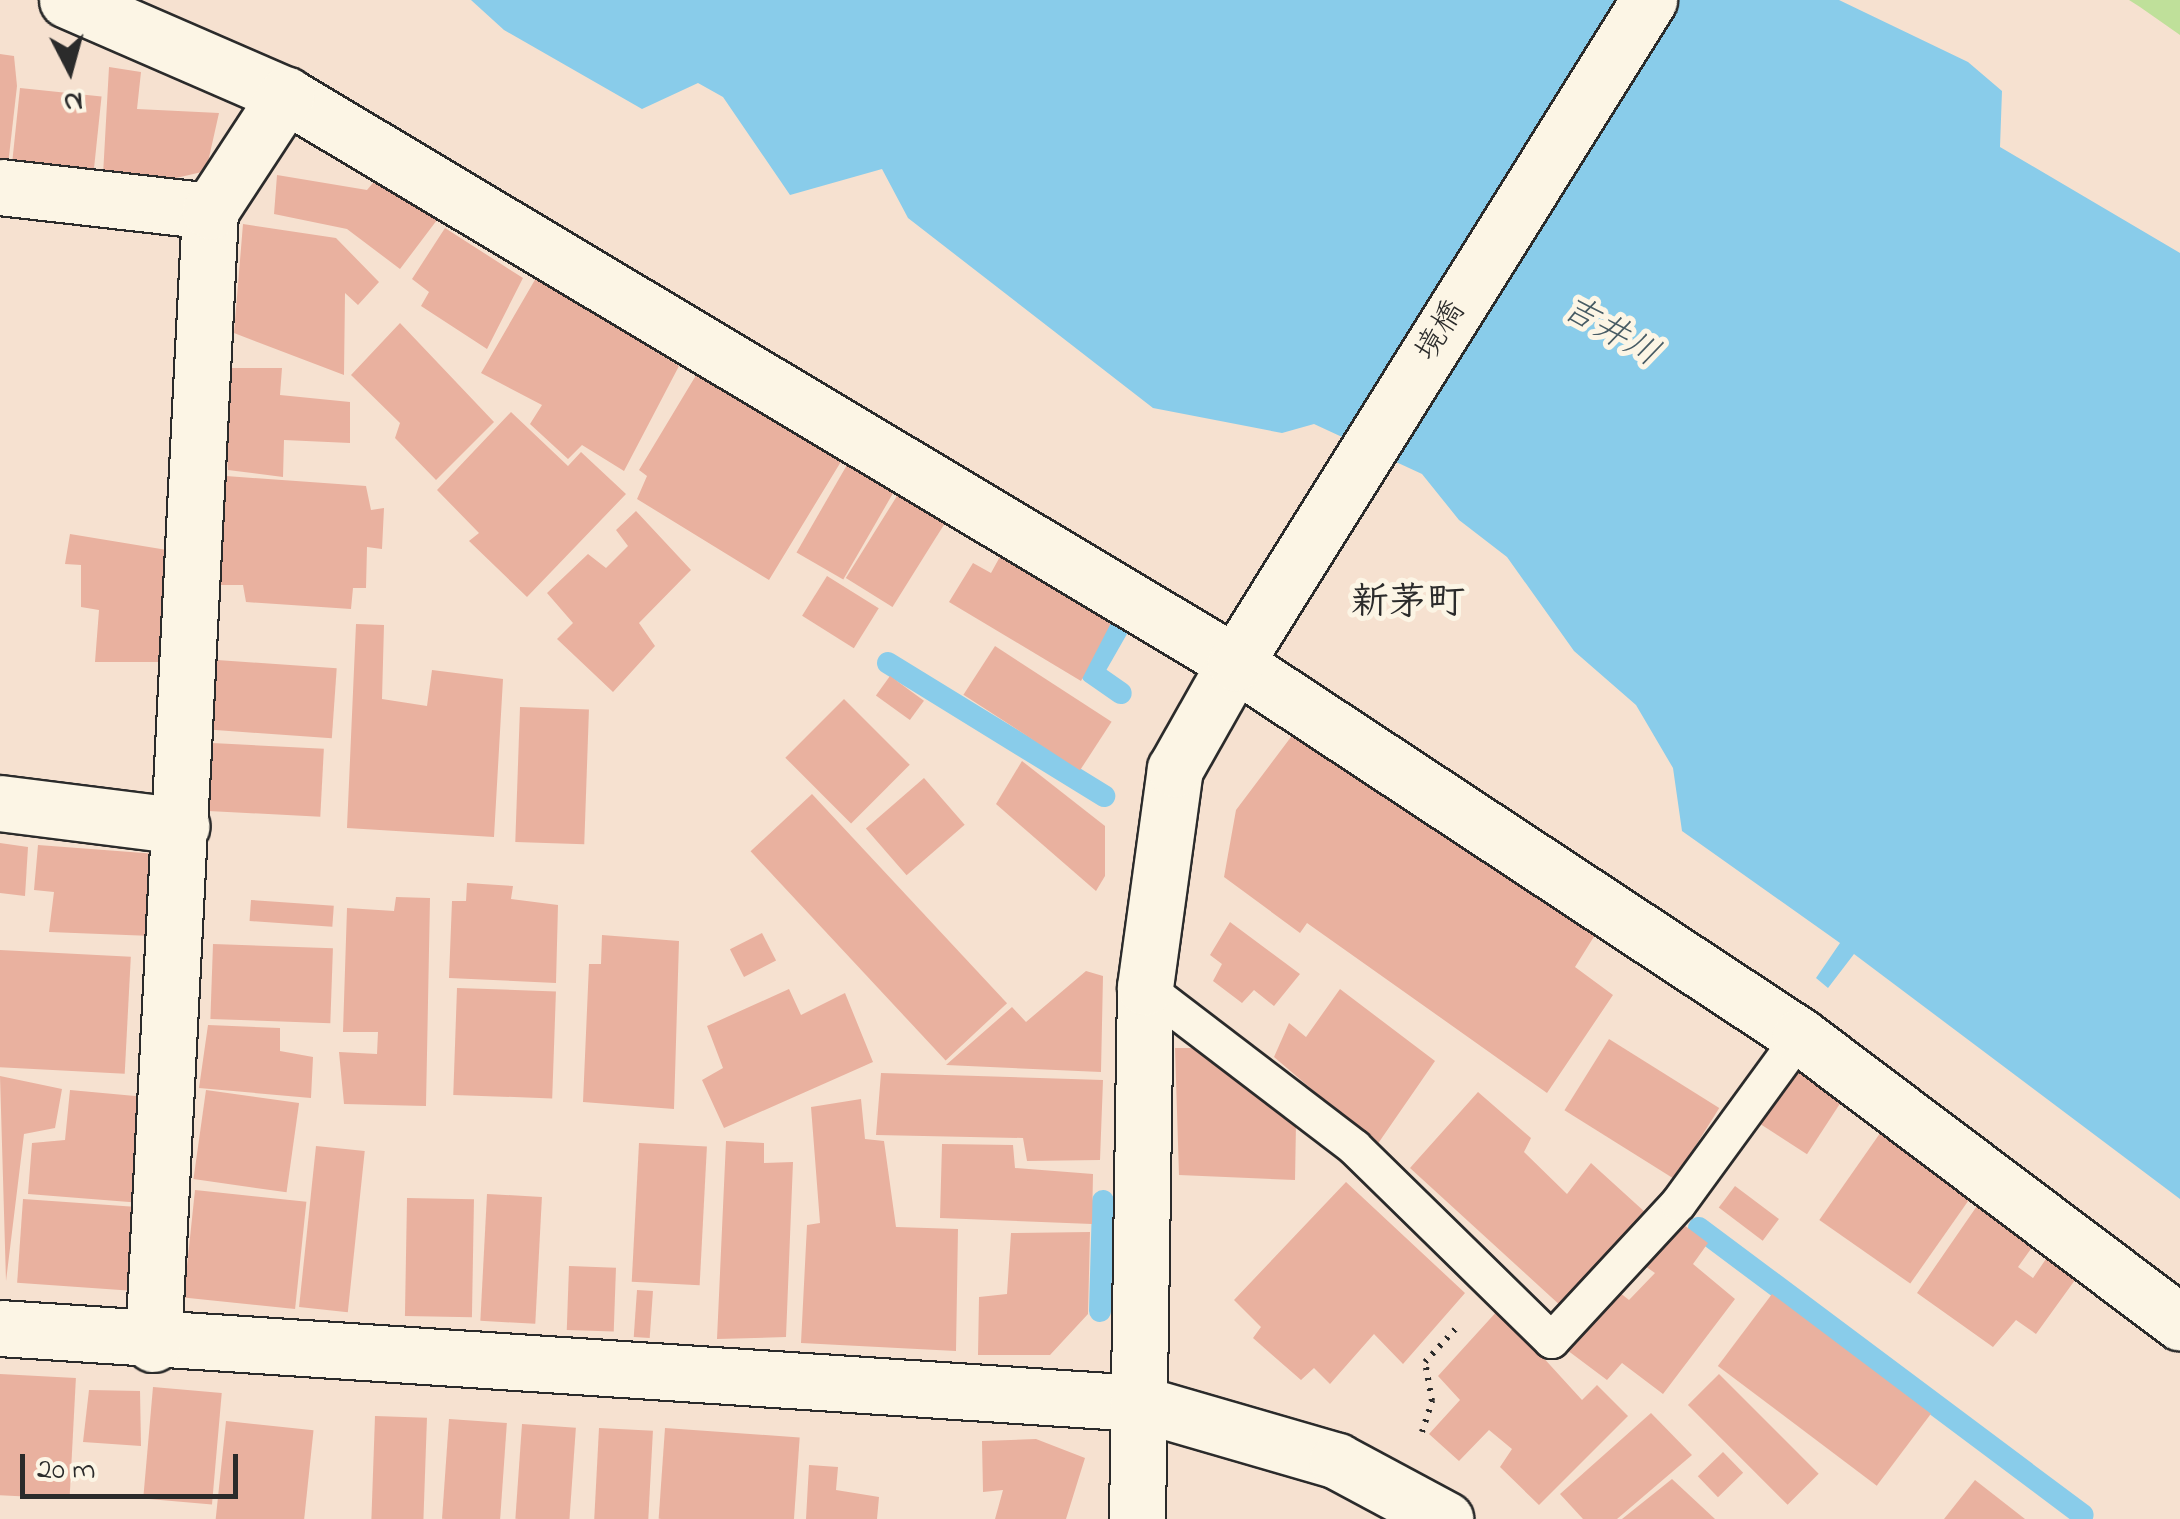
<!DOCTYPE html>
<meta charset="utf-8">
<style>
body{margin:0}
#map{position:relative;width:2180px;height:1519px;overflow:hidden;background:#f6e1d0;font-family:"Indie Flower","Klee One",sans-serif}
div>[style]{position:absolute}
[style*='--x']{left:calc(var(--x)*1px);top:calc(var(--y)*1px);width:calc(var(--w)*1px);rotate:calc(var(--a)*1deg)}
.green>*{inset:0;background:#bfe09a}
.water>*{inset:0;background:#89ccea}
.stream>*{height:22px;margin:-11px;padding:0 11px;transform-origin:11px;border-radius:11px;background:#89ccea}
.building>*{inset:0;background:#e9b19f;transform-origin:0 0}
.path>*{height:6px;margin-top:-3px;transform-origin:0;background:repeating-linear-gradient(90deg,#2b2b2b 0 2.5px,transparent 0 10.5px)}
.roads{filter:drop-shadow(2px 0 #2b2b2b) drop-shadow(-2px 0 #2b2b2b) drop-shadow(0 2px #2b2b2b) drop-shadow(0 -2px #2b2b2b)}
.lane>*{height:35px;margin:-17.5px;padding:0 17.5px;transform-origin:17.5px;border-radius:17.5px;background:#fcf5e5}
.street>*{height:55px;margin:-27.5px;padding:0 27.5px;transform-origin:27.5px;border-radius:27.5px;background:#fcf5e5}
.secondary>*{height:55px;margin:-27.5px;padding:0 27.5px;transform-origin:27.5px;border-radius:27.5px;background:#fcf5e5}
span{translate:-50% -50%;white-space:nowrap;text-align:center;line-height:1.15;-webkit-text-stroke:10px #fcf5e5;paint-order:stroke}
.street-label{font-size:32px;color:#2b2b2b}
.water-label{font-size:35px;color:#475b64;font-style:italic}
.quarter-label{font-size:38px;color:#2b2b2b;font-weight:700}
.north{position:absolute;left:20px;top:20px;width:100px;height:100px;-webkit-text-stroke:8px #fcf5e5;paint-order:stroke;rotate:174deg;font-size:28px;font-weight:700;line-height:40px;text-align:center;color:#2b2b2b}
.north::after{content:'';display:block;margin:auto;width:35px;height:45px;background:#2b2b2b;clip-path:polygon(50% 0,100% 100%,50% 72%,0 100%)}
.scale{position:absolute;left:20px;top:1454px;width:218px;height:45px;box-sizing:border-box;border:5px solid #2b2b2b;border-top:0;padding-left:12px;font-size:30px;line-height:35px;white-space:nowrap;color:#2b2b2b;-webkit-text-stroke:8px #fcf5e5;paint-order:stroke}
</style>
<div id="map">
<div class="green">
<div style="clip-path:polygon(2129px 0,2180px 0,2180px 35px,2140px 7px)"></div>
</div>
<div class="water">
<div style="clip-path:polygon(471px 0,1839px 0,1968px 62px,2002px 91px,2000px 147px,2180px 253px,2180px 1199px,1854px 954px,1828px 988px,1816px 978px,1840px 943px,1682px 831px,1673px 768px,1636px 705px,1574px 651px,1507px 557px,1459px 520px,1422px 474px,1314px 424px,1282px 433px,1153px 408px,908px 218px,882px 169px,790px 195px,723px 97px,698px 83px,642px 109px,504px 30px)"></div>
</div>
<div class="stream">
<div style="--x:1120;--y:624;--w:56;--a:119.7"></div>
<div style="--x:1092;--y:673;--w:35;--a:35"></div>
<div style="--x:888;--y:663;--w:254;--a:31.6"></div>
<div style="--x:1699;--y:1228;--w:479;--a:36.8"></div>
<div style="--x:1100;--y:1311;--w:110;--a:-88.4"></div>
</div>
<div class="building">
<div style="clip-path:polygon(0 54px,14px 56px,17px 86px,8px 165px,0 164px)"></div>
<div style="clip-path:polygon(109px 67px,141px 72px,137px 109px,219px 113px,206px 171px,155px 183px,103px 175px)"></div>
<div style="left:20px;top:88px;width:82px;height:76px;rotate:6deg"></div>
<div style="clip-path:polygon(382px 172px,437px 220px,400px 269px,347px 229px,274px 214px,277px 175px,367px 190px)"></div>
<div style="clip-path:polygon(243px 224px,336px 238px,379px 282px,358px 305px,345px 293px,344px 375px,234px 333px)"></div>
<div style="clip-path:polygon(445px 228px,523px 278px,487px 349px,421px 306px,429px 292px,412px 279px)"></div>
<div style="clip-path:polygon(536px 278px,679px 366px,624px 471px,582px 445px,568px 459px,530px 424px,542px 405px,481px 373px)"></div>
<div style="clip-path:polygon(400px 323px,494px 422px,436px 480px,395px 438px,400px 423px,351px 375px)"></div>
<div style="clip-path:polygon(701px 367px,845px 455px,769px 580px,637px 499px,647px 476px,639px 470px)"></div>
<div style="clip-path:polygon(221px 368px,282px 368px,280px 395px,350px 402px,350px 443px,284px 440px,283px 477px,228px 470px)"></div>
<div style="clip-path:polygon(511px 412px,568px 466px,581px 452px,626px 494px,527px 597px,469px 541px,479px 533px,437px 490px)"></div>
<div style="left:851px;top:458px;width:54px;height:109px;rotate:30deg"></div>
<div style="clip-path:polygon(226px 476px,366px 486px,371px 510px,384px 508px,382px 549px,367px 547px,366px 588px,353px 588px,351px 609px,246px 602px,243px 585px,219px 585px)"></div>
<div style="left:902px;top:488px;width:55px;height:106px;rotate:32deg"></div>
<div style="clip-path:polygon(636px 511px,691px 570px,639px 623px,655px 646px,613px 692px,557px 639px,573px 623px,547px 593px,588px 554px,606px 568px,628px 546px,616px 530px)"></div>
<div style="clip-path:polygon(70px 534px,167px 550px,165px 662px,95px 662px,99px 610px,81px 607px,81px 565px,65px 564px)"></div>
<div style="clip-path:polygon(1007px 544px,1113px 619px,1081px 681px,949px 602px,973px 563px,991px 573px)"></div>
<div style="left:827px;top:576px;width:61px;height:47px;rotate:32deg"></div>
<div style="clip-path:polygon(356px 624px,384px 625px,382px 699px,427px 706px,432px 670px,503px 679px,494px 837px,347px 828px)"></div>
<div style="left:995px;top:646px;width:139px;height:58px;rotate:33deg"></div>
<div style="left:217px;top:660px;width:120px;height:70px;rotate:4deg"></div>
<div style="left:890px;top:676px;width:42px;height:24px;rotate:36deg"></div>
<div style="left:844px;top:699px;width:93px;height:83px;rotate:45deg"></div>
<div style="left:520px;top:707px;width:69px;height:135px;rotate:2deg"></div>
<div style="clip-path:polygon(1297px 729px,1595px 935px,1575px 967px,1613px 995px,1547px 1093px,1307px 923px,1300px 933px,1224px 877px,1236px 810px)"></div>
<div style="left:212px;top:743px;width:112px;height:68px;rotate:3deg"></div>
<div style="clip-path:polygon(1022px 761px,1105px 826px,1105px 876px,1096px 891px,996px 804px)"></div>
<div style="left:924px;top:778px;width:62px;height:77px;rotate:49deg"></div>
<div style="left:812px;top:794px;width:286px;height:84px;rotate:47deg"></div>
<div style="clip-path:polygon(0 843px,28px 847px,25px 896px,0 893px)"></div>
<div style="clip-path:polygon(38px 845px,157px 854px,152px 936px,49px 932px,54px 892px,34px 890px)"></div>
<div style="clip-path:polygon(467px 883px,513px 886px,511px 899px,558px 905px,556px 983px,449px 978px,452px 901px,466px 901px)"></div>
<div style="clip-path:polygon(396px 897px,430px 898px,426px 1106px,344px 1104px,339px 1052px,377px 1054px,378px 1032px,343px 1032px,347px 908px,394px 911px)"></div>
<div style="left:251px;top:900px;width:83px;height:21px;rotate:4deg"></div>
<div style="clip-path:polygon(1230px 922px,1300px 974px,1274px 1006px,1254px 990px,1242px 1003px,1213px 981px,1222px 964px,1210px 955px)"></div>
<div style="left:762px;top:933px;width:31px;height:36px;rotate:63deg"></div>
<div style="clip-path:polygon(602px 935px,679px 941px,674px 1109px,583px 1102px,589px 964px,601px 964px)"></div>
<div style="left:213px;top:944px;width:120px;height:75px;rotate:2deg"></div>
<div style="left:0;top:950px;width:131px;height:117px;rotate:3deg"></div>
<div style="clip-path:polygon(1086px 971px,1103px 976px,1101px 1072px,946px 1065px,1012px 1007px,1026px 1022px)"></div>
<div style="left:457px;top:988px;width:99px;height:107px;rotate:2deg"></div>
<div style="clip-path:polygon(789px 989px,801px 1015px,845px 993px,873px 1062px,724px 1128px,702px 1080px,723px 1068px,707px 1026px)"></div>
<div style="clip-path:polygon(1340px 989px,1435px 1061px,1377px 1145px,1274px 1057px,1289px 1023px,1306px 1037px)"></div>
<div style="clip-path:polygon(208px 1025px,280px 1028px,280px 1051px,313px 1057px,311px 1098px,199px 1088px)"></div>
<div style="left:1609px;top:1039px;width:130px;height:84px;rotate:32deg"></div>
<div style="clip-path:polygon(1175px 1048px,1195px 1048px,1296px 1123px,1295px 1180px,1179px 1175px)"></div>
<div style="left:1794px;top:1066px;width:59px;height:67px;rotate:33deg"></div>
<div style="clip-path:polygon(881px 1073px,1103px 1080px,1100px 1160px,1027px 1161px,1023px 1138px,876px 1135px)"></div>
<div style="clip-path:polygon(0 1076px,62px 1089px,55px 1128px,24px 1134px,6px 1281px)"></div>
<div style="clip-path:polygon(70px 1090px,146px 1097px,142px 1203px,28px 1194px,32px 1143px,65px 1140px)"></div>
<div style="left:206px;top:1090px;width:94px;height:90px;rotate:8deg"></div>
<div style="clip-path:polygon(1478px 1092px,1531px 1138px,1524px 1152px,1567px 1194px,1591px 1163px,1646px 1213px,1562px 1307px,1410px 1168px)"></div>
<div style="clip-path:polygon(861px 1099px,865px 1139px,884px 1141px,896px 1227px,958px 1229px,956px 1351px,801px 1343px,807px 1225px,820px 1223px,811px 1107px)"></div>
<div style="left:1883px;top:1129px;width:111px;height:111px;rotate:35deg"></div>
<div style="clip-path:polygon(726px 1141px,764px 1143px,764px 1163px,793px 1162px,786px 1337px,717px 1339px)"></div>
<div style="left:639px;top:1143px;width:68px;height:139px;rotate:3deg"></div>
<div style="clip-path:polygon(942px 1144px,1013px 1145px,1015px 1168px,1093px 1174px,1092px 1224px,940px 1218px)"></div>
<div style="left:316px;top:1146px;width:49px;height:162px;rotate:6deg"></div>
<div style="clip-path:polygon(1346px 1182px,1465px 1293px,1403px 1364px,1374px 1334px,1330px 1384px,1314px 1368px,1301px 1380px,1253px 1338px,1261px 1327px,1234px 1300px)"></div>
<div style="left:1735px;top:1186px;width:55px;height:27px;rotate:37deg"></div>
<div style="left:195px;top:1190px;width:112px;height:108px;rotate:6deg"></div>
<div style="left:487px;top:1194px;width:55px;height:127px;rotate:3deg"></div>
<div style="left:407px;top:1198px;width:67px;height:118px;rotate:1deg"></div>
<div style="left:23px;top:1199px;width:118px;height:84px;rotate:4deg"></div>
<div style="clip-path:polygon(1979px 1203px,2035px 1243px,2018px 1267px,2033px 1278px,2048px 1256px,2075px 1280px,2036px 1334px,2016px 1320px,1993px 1347px,1917px 1293px)"></div>
<div style="clip-path:polygon(1680px 1222px,1708px 1243px,1693px 1264px,1735px 1299px,1663px 1394px,1622px 1363px,1607px 1380px,1567px 1350px,1619px 1292px,1629px 1300px,1655px 1273px,1642px 1264px)"></div>
<div style="clip-path:polygon(1090px 1232px,1088px 1314px,1050px 1355px,978px 1355px,979px 1297px,1007px 1294px,1011px 1233px)"></div>
<div style="left:569px;top:1266px;width:47px;height:64px;rotate:2deg"></div>
<div style="left:637px;top:1290px;width:16px;height:47px;rotate:4deg"></div>
<div style="left:1772px;top:1294px;width:199px;height:90px;rotate:37deg"></div>
<div style="clip-path:polygon(1499px 1309px,1582px 1400px,1597px 1385px,1628px 1416px,1539px 1505px,1500px 1467px,1512px 1449px,1489px 1430px,1459px 1461px,1429px 1434px,1460px 1400px,1438px 1376px)"></div>
<div style="left:0;top:1374px;width:76px;height:121px;rotate:3deg"></div>
<div style="left:1719px;top:1374px;width:141px;height:44px;rotate:45deg"></div>
<div style="left:153px;top:1387px;width:69px;height:112px;rotate:5deg"></div>
<div style="clip-path:polygon(89px 1390px,140px 1391px,141px 1446px,83px 1442px)"></div>
<div style="clip-path:polygon(1651px 1413px,1692px 1455px,1617px 1519px,1583px 1519px,1560px 1494px)"></div>
<div style="left:375px;top:1416px;width:52px;height:103px;rotate:2deg"></div>
<div style="left:449px;top:1419px;width:58px;height:100px;rotate:4deg"></div>
<div style="left:226px;top:1421px;width:88px;height:99px;rotate:6deg"></div>
<div style="left:522px;top:1424px;width:54px;height:95px;rotate:4deg"></div>
<div style="left:599px;top:1428px;width:54px;height:91px;rotate:3deg"></div>
<div style="left:665px;top:1428px;width:135px;height:91px;rotate:4deg"></div>
<div style="clip-path:polygon(1036px 1439px,1085px 1458px,1066px 1519px,995px 1519px,1003px 1490px,983px 1492px,982px 1441px)"></div>
<div style="left:1723px;top:1452px;width:29px;height:35px;rotate:46deg"></div>
<div style="clip-path:polygon(809px 1465px,838px 1467px,836px 1490px,879px 1497px,877px 1519px,806px 1519px)"></div>
<div style="clip-path:polygon(1672px 1479px,1715px 1519px,1622px 1519px)"></div>
<div style="clip-path:polygon(1975px 1480px,2025px 1519px,1944px 1519px)"></div>
</div>
<div class="path">
<div style="--x:1422;--y:1432;--w:33;--a:-72"></div>
<div style="--x:1432;--y:1401;--w:40;--a:-100"></div>
<div style="--x:1425;--y:1362;--w:50;--a:-47.4"></div>
</div>
<div class="roads">
<div class="lane">
<div style="--x:1145;--y:987;--w:263;--a:37.4"></div>
<div style="--x:1354;--y:1147;--w:276;--a:44.4"></div>
<div style="--x:1551;--y:1340;--w:187;--a:-47.2"></div>
<div style="--x:1678;--y:1203;--w:207;--a:-53.9"></div>
</div>
<div class="street">
<div style="--x:67;--y:0;--w:239;--a:23.5"></div>
<div style="--x:286;--y:95;--w:1106;--a:30.9"></div>
<div style="--x:1235;--y:663;--w:677;--a:33.43"></div>
<div style="--x:1800;--y:1036;--w:476;--a:37"></div>
<div style="--x:0;--y:187;--w:211;--a:6.5"></div>
<div style="--x:0;--y:803;--w:183;--a:7.2"></div>
<div style="--x:0;--y:1328;--w:1140;--a:3.77"></div>
<div style="--x:1138;--y:1403;--w:207;--a:16.2"></div>
<div style="--x:1337;--y:1461;--w:123;--a:28.2"></div>
<div style="--x:153;--y:1344;--w:1134;--a:-87.12"></div>
<div style="--x:210;--y:211;--w:139;--a:-56.8"></div>
<div style="--x:1137;--y:1519;--w:532;--a:-89.14"></div>
<div style="--x:1145;--y:987;--w:220;--a:-82.2"></div>
<div style="--x:1175;--y:769;--w:122;--a:-60.5"></div>
</div>
<div class="secondary">
<div style="--x:1235;--y:663;--w:782;--a:-58.02"></div>
</div>
</div>
<div class="street-label">
<span style="left:1442px;top:332px;rotate:-58deg">境橋</span>
</div>
<div class="water-label">
<span style="left:1610px;top:333px;rotate:30deg">吉井川</span>
</div>
<div class="quarter-label">
<span style="left:1408px;top:605px">新茅町</span>
</div>
<div class="north">N</div>
<div class="scale">20 m</div>
</div>
